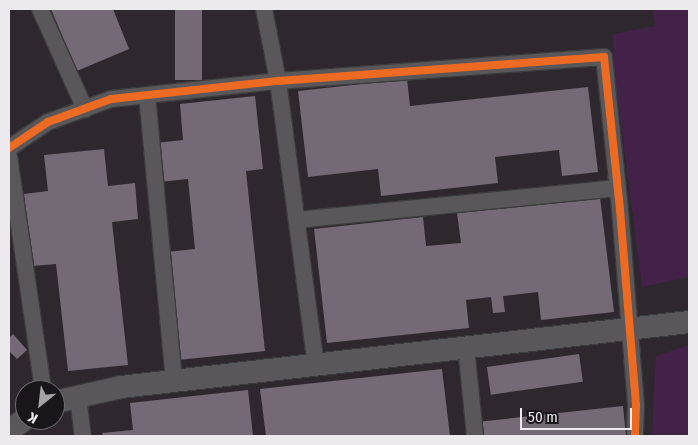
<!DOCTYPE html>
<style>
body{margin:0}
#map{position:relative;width:698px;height:445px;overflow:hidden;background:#222022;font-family:"Fira Sans Condensed",sans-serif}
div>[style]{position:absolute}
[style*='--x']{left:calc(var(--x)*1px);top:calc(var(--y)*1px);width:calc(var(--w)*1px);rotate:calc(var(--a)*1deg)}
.built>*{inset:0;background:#2e272e}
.green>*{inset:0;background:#442149}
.building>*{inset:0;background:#746a76;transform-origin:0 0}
.roads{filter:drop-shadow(1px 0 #3c3b3c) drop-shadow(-1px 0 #3c3b3c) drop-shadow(0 1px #3c3b3c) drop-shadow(0 -1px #3c3b3c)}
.street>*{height:16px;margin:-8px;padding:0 8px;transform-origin:8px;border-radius:8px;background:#595759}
.secondary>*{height:22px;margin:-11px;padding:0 11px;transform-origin:11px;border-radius:11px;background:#595759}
.cycleway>*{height:8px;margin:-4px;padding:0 4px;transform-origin:4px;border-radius:4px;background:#ed6a23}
span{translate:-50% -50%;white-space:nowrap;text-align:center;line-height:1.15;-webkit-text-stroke:5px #19161a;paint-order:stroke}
.frame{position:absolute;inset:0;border:10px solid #eceaec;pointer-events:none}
.north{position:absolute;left:15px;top:380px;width:50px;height:50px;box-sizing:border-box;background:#19161a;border:1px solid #6d6b6e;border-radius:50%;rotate:209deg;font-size:14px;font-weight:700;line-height:20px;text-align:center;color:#eceaec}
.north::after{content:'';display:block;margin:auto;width:18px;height:22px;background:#a5a3a5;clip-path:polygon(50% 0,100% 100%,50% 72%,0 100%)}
.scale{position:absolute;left:520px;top:408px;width:112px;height:22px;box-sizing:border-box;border:2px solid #eceaec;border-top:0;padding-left:6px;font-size:15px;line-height:18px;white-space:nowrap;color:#eceaec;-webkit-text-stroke:4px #19161a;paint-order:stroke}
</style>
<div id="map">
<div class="built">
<div style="clip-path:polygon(evenodd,9px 9px,689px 9px,689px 436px,9px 436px,9px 9px,25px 390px,55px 390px,55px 420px,25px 420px,25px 390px)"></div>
</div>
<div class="green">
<div style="clip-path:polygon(653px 9px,689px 9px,689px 277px,642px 287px,614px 70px,613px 34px,655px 26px)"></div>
<div style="clip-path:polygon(689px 345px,689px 436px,652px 436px,656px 356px)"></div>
</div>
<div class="building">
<div style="clip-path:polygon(51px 9px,113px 9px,129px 49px,77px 71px)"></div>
<div style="left:175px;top:9px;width:27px;height:71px"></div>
<div style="clip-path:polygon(407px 79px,410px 106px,588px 87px,598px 172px,562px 176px,559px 150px,495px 157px,498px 183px,381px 196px,378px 169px,308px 177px,298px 91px)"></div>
<div style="clip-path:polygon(255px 96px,263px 169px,246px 171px,265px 351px,178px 360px,167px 252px,195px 249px,188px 179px,159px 182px,155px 143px,183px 140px,180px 104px)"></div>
<div style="clip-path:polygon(104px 149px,108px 186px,135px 183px,138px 219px,112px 222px,128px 365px,68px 371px,56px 264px,32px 266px,24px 194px,48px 191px,44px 155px)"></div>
<div style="clip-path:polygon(600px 197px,614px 312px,541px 320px,538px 292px,503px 296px,505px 312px,493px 313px,491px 297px,466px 300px,469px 328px,327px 343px,314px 229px,423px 217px,426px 246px,461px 243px,457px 213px)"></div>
<div style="clip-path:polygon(13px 334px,27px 350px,17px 359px,9px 351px,9px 338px)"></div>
<div style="left:579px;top:354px;width:28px;height:93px;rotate:82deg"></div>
<div style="clip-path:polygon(442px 369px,450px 436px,266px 436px,260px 389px)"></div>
<div style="clip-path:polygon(248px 390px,253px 436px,103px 436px,102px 433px,133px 430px,130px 403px)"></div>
<div style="clip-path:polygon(623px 406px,626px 436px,479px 436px,477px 422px)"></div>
</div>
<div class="roads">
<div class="street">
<div style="--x:40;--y:9;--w:110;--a:65.8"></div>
<div style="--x:264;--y:9;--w:73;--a:79"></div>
<div style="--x:278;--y:81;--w:287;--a:82.4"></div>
<div style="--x:147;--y:95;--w:287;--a:84.6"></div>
<div style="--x:9;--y:148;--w:47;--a:-33.7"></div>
<div style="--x:48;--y:122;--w:67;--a:-20.1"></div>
<div style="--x:111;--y:99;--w:168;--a:-6.2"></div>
<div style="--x:278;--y:81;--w:327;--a:-4.2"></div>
<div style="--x:604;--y:57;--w:154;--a:84"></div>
<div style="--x:620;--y:210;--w:196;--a:85.3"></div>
<div style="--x:636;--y:405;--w:31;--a:92"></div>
<div style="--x:9;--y:156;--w:236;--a:81.7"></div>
<div style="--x:297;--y:220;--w:322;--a:-5.7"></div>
<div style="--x:466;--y:347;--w:89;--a:84.2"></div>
<div style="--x:78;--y:397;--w:39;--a:83"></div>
</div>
<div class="secondary">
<div style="--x:55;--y:402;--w:68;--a:-12.8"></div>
<div style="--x:121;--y:387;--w:572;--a:-6.53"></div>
<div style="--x:9;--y:431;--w:20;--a:-37"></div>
</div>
</div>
<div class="cycleway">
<div style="--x:9;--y:148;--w:47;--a:-33.7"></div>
<div style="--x:48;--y:122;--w:67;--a:-20.1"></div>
<div style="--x:111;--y:99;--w:168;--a:-6.2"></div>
<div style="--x:278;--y:81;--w:327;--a:-4.2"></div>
<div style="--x:604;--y:57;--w:154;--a:84"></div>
<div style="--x:620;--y:210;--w:196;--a:85.3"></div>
<div style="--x:636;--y:405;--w:31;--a:92"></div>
</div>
<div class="frame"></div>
<div class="north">K</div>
<div class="scale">50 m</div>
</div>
